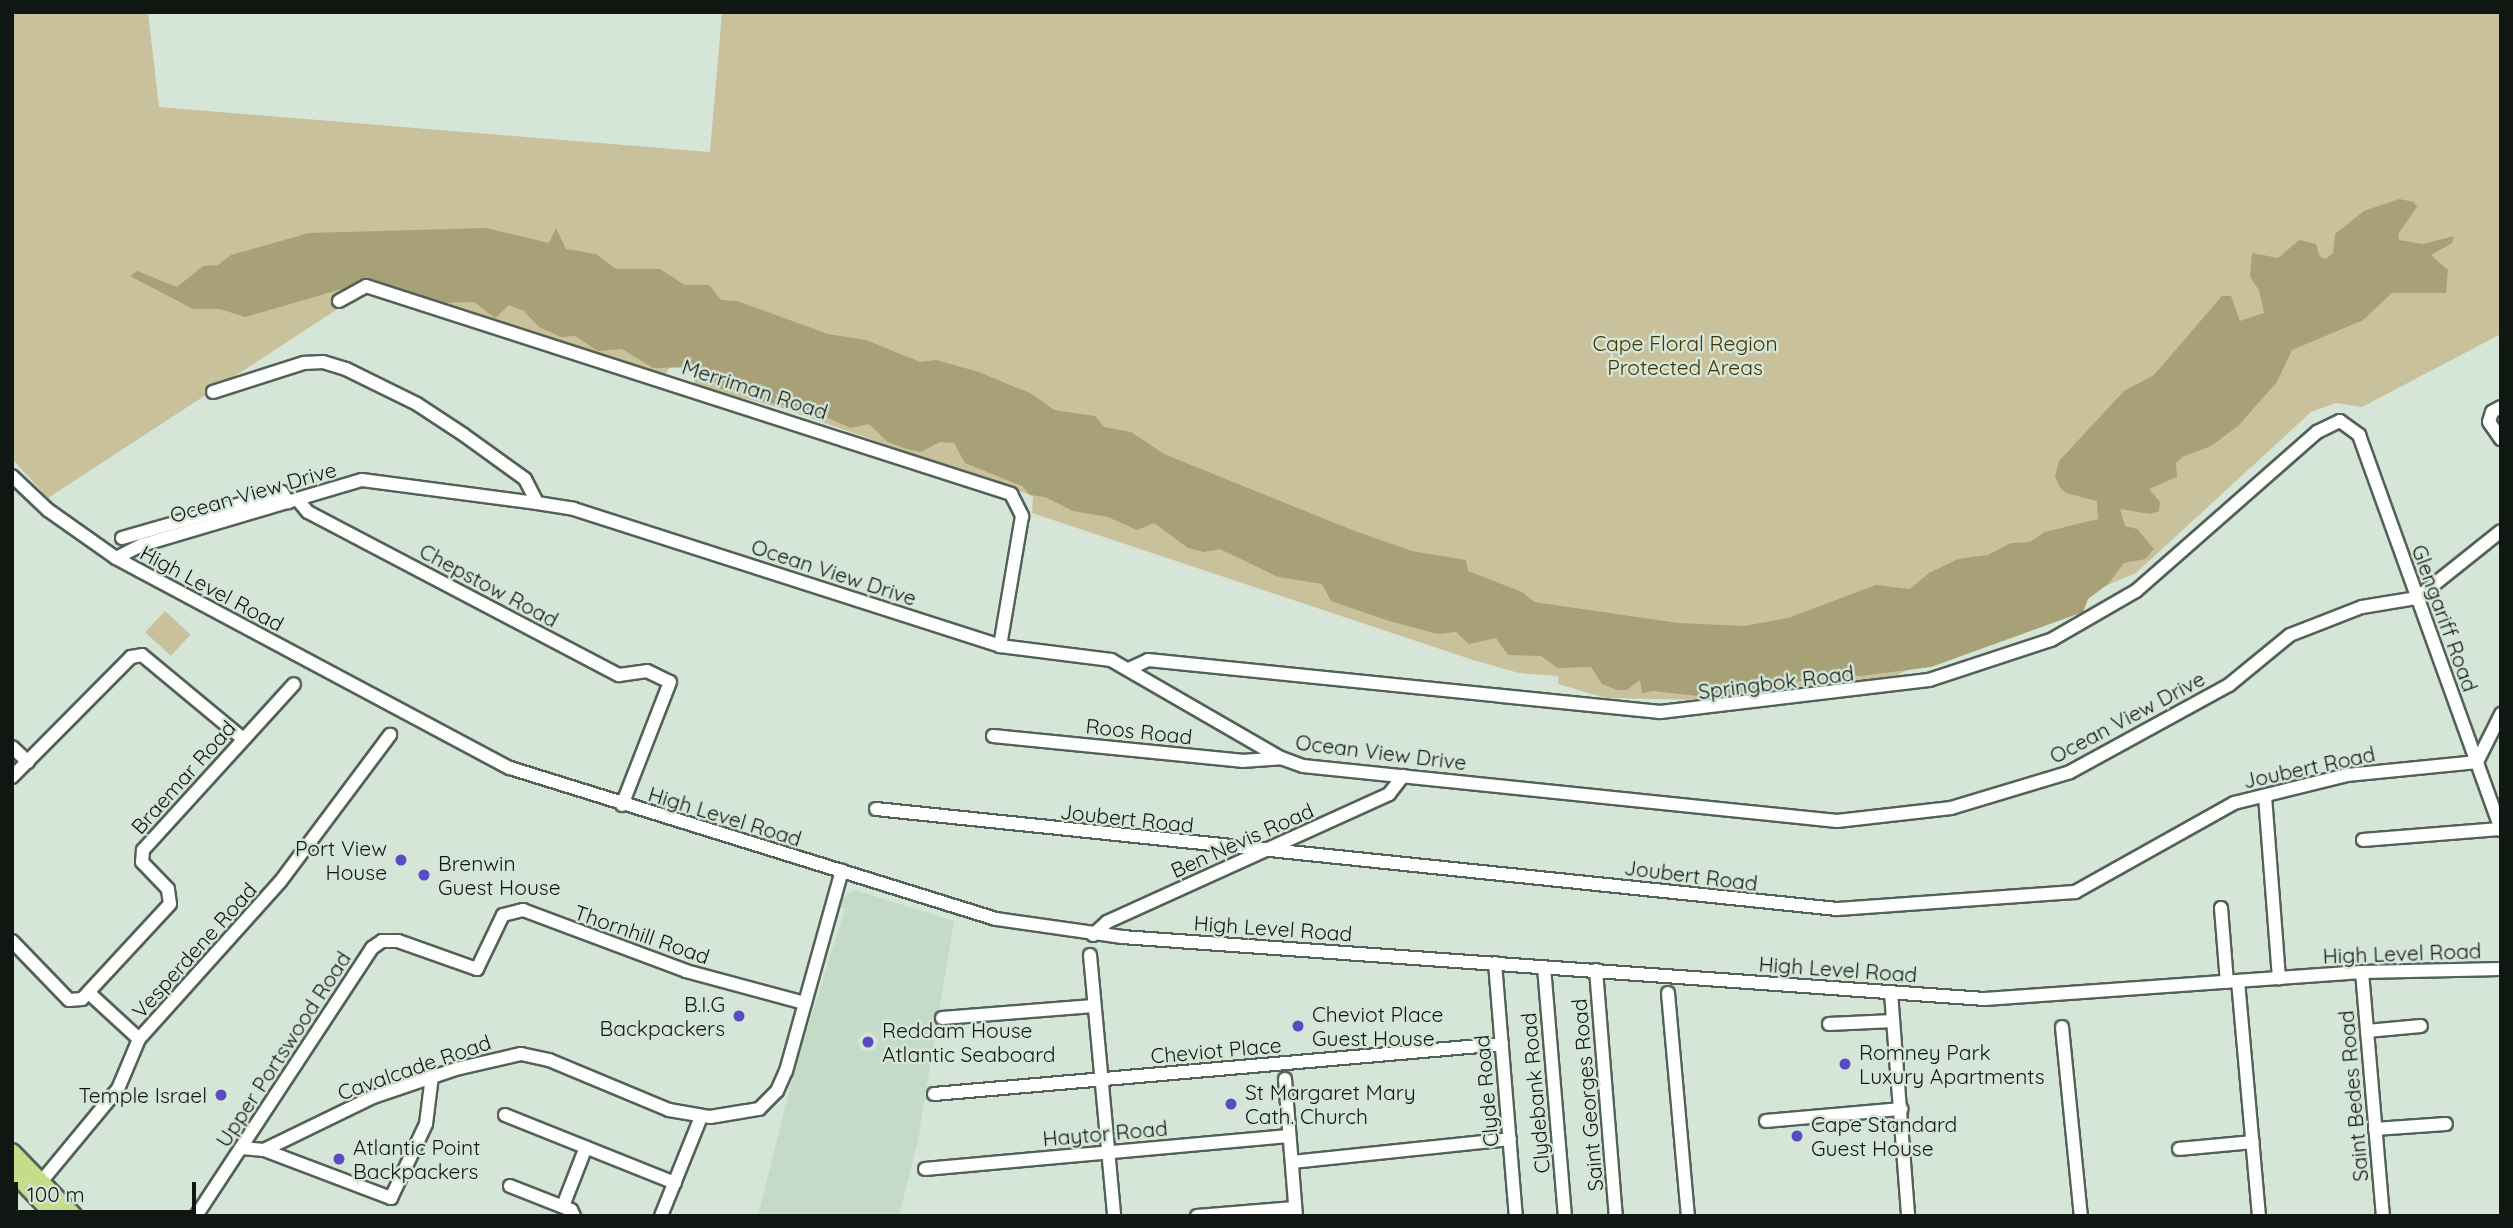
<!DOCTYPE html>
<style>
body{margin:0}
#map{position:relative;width:2513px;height:1228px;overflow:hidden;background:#d5e6d9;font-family:Quicksand,sans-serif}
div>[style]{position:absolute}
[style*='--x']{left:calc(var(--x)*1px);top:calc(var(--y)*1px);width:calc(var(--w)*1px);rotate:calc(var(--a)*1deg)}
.built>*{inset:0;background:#c4dbc8}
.green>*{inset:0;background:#c8c19b;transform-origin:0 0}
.forest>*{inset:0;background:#a8a076}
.roads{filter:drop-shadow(2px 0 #536156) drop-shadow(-2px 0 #536156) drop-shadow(0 2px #536156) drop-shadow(0 -2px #536156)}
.minor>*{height:12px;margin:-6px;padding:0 6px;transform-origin:6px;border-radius:6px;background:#fff}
.major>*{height:16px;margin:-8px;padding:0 8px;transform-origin:8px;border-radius:8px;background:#c4dc8c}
.dots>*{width:19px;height:19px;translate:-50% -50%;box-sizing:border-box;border:4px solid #d5e6d9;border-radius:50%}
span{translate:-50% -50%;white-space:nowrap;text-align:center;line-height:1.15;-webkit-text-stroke:5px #d5e6d9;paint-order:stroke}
.park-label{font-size:21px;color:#3f3500}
.street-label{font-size:21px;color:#101611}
.poi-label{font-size:21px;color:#101611}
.right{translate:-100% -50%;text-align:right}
.left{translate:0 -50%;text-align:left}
.frame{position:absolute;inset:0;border:14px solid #101611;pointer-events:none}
.scale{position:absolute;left:14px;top:1182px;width:182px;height:32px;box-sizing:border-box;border:4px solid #101611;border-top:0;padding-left:9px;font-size:21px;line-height:24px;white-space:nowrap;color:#101611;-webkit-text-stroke:5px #d5e6d9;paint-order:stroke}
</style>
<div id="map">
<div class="built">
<div style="clip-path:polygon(855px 890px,954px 921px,918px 1140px,899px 1216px,758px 1216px,794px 1071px,845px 909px,840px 907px,843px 897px)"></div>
</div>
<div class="green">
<div style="clip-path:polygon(12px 12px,148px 12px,159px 107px,710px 152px,722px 12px,2501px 12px,2501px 334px,2362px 407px,2336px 403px,2311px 412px,2136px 573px,1892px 677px,1711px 700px,1606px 698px,1558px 684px,1558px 676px,1519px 673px,1473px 660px,1032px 513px,1033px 496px,782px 408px,695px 386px,691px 363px,675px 359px,665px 375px,369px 281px,356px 297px,48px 498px,12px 459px)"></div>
<div style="left:165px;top:611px;width:35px;height:29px;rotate:43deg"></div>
</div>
<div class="forest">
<div style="clip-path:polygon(2399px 199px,2414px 202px,2417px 207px,2398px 234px,2399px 240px,2423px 244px,2454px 236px,2452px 243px,2431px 255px,2448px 270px,2446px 293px,2392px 293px,2363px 320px,2292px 350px,2277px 382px,2238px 426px,2211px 446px,2182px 457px,2176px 463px,2177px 477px,2149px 489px,2160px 502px,2159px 511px,2150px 514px,2120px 509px,2125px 526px,2137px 529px,2154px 549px,2145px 559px,2124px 563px,2108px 584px,2088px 599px,2083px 612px,1931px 667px,1860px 676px,1823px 674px,1810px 681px,1765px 681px,1754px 691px,1707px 697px,1653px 691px,1642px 693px,1640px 680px,1627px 690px,1617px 690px,1602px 684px,1591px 667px,1558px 668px,1541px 656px,1508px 655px,1496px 638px,1469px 644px,1456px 632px,1437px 634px,1386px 620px,1331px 601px,1322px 584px,1278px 577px,1220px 549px,1204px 552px,1188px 548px,1154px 523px,1137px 530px,1108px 517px,1073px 511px,1045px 497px,1030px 495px,1022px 486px,965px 463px,954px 443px,940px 442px,921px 452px,907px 449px,888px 442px,869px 424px,851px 428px,814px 412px,762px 401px,750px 384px,736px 390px,721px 389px,698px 367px,653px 368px,622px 349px,598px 351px,575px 336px,561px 337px,539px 327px,524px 311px,509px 305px,495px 318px,474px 302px,434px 303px,397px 287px,363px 283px,245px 317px,220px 309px,193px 309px,130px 276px,137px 271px,177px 287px,203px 266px,218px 265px,231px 255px,309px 233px,486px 228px,549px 243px,556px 228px,566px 249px,596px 254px,616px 269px,660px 269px,685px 285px,709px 285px,721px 300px,737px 301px,828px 334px,866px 340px,920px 362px,936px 360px,979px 372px,1032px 394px,1054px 410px,1095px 416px,1104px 427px,1131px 432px,1164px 454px,1352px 530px,1412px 551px,1466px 560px,1468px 571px,1522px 592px,1534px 602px,1678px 623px,1744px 626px,1788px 618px,1876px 585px,1910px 589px,1929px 573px,1958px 559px,1988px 555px,2011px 543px,2030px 542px,2045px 532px,2098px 519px,2097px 501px,2066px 493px,2059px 486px,2055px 476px,2059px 461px,2124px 391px,2154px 375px,2222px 296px,2231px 296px,2240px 321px,2264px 313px,2259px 290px,2250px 277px,2252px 253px,2278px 258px,2299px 240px,2316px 244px,2320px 257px,2326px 259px,2333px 253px,2335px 234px,2364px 211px)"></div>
</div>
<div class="roads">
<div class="minor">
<div style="--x:339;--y:301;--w:31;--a:-29"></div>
<div style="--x:366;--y:286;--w:678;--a:17.87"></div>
<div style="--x:1011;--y:494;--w:25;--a:63"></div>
<div style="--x:1022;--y:516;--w:132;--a:99.6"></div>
<div style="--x:213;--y:392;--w:96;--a:-17.7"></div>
<div style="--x:304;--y:363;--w:19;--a:-3"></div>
<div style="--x:323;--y:362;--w:24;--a:17"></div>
<div style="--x:346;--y:369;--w:79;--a:26.2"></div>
<div style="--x:417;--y:404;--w:56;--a:33.4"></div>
<div style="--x:464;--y:435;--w:75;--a:35.8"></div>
<div style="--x:525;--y:479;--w:27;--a:63"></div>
<div style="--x:2501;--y:407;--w:10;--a:151"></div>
<div style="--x:2492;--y:412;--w:10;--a:107"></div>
<div style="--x:2489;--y:422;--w:21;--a:55"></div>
<div style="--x:12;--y:476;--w:50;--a:43.4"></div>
<div style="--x:48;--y:510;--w:83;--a:35.2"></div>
<div style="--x:116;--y:558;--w:446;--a:28.1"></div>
<div style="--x:510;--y:768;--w:509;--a:17.26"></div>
<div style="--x:996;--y:919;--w:127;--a:8.1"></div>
<div style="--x:1122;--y:937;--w:865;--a:4.11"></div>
<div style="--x:1985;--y:999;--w:378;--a:-4.1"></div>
<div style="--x:2362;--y:972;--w:139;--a:-1.2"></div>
<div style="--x:297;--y:499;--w:17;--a:50"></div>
<div style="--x:308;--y:512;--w:351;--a:27.7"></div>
<div style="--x:619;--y:675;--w:28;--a:-8"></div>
<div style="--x:647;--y:671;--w:25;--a:26"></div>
<div style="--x:670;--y:682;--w:132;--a:111.3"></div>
<div style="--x:122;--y:538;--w:166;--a:-16"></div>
<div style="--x:282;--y:492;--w:12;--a:59"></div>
<div style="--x:116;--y:558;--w:29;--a:-27"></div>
<div style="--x:142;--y:545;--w:229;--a:-16.5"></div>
<div style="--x:362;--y:480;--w:177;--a:7.5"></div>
<div style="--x:537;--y:503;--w:37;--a:9"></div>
<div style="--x:574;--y:509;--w:447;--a:17.8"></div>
<div style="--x:1000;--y:646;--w:112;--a:7.2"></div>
<div style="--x:1111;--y:660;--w:196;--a:30"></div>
<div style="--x:1281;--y:758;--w:23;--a:20"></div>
<div style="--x:1303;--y:766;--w:537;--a:5.88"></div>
<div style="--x:1837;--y:821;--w:115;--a:-6.5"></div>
<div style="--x:1951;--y:808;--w:124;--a:-16.8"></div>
<div style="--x:2070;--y:772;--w:181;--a:-28.7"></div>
<div style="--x:2229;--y:685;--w:79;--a:-39.3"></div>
<div style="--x:2290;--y:635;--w:77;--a:-21.3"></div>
<div style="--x:2362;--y:607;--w:56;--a:-9.3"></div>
<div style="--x:2417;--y:598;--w:107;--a:-38.6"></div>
<div style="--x:1129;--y:669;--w:21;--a:-25"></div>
<div style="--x:1148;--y:660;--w:515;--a:5.8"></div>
<div style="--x:1660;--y:712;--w:271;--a:-6.8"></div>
<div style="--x:1929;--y:680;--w:128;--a:-18.2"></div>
<div style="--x:2051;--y:640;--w:98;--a:-30"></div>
<div style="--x:2136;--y:591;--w:241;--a:-41.3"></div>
<div style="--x:2317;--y:432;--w:25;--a:-26"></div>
<div style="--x:2340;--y:421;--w:24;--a:36"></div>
<div style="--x:2359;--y:435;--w:420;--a:70.2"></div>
<div style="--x:993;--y:736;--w:250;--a:5.7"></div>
<div style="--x:1242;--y:761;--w:39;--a:-4"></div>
<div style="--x:12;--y:747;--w:22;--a:43"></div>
<div style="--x:12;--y:777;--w:169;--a:-45.2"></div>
<div style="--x:131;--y:657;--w:11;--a:-10"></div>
<div style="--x:142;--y:655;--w:131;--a:39.7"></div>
<div style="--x:2265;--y:796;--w:183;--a:85.6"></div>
<div style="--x:876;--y:809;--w:966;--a:5.94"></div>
<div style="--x:1837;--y:909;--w:239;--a:-4.1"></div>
<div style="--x:2075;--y:892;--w:182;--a:-29.2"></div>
<div style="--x:2234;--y:803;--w:116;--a:-13.9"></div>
<div style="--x:2347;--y:775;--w:131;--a:-5.7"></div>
<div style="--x:2477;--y:762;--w:54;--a:-63.4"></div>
<div style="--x:2363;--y:840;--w:137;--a:-4.6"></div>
<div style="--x:2221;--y:908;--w:74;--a:85.4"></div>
<div style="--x:1093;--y:935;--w:19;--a:-43"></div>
<div style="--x:1107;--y:922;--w:310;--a:-24.4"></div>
<div style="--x:1389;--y:794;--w:23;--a:-52"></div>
<div style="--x:12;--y:941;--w:82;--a:46"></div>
<div style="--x:69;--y:1000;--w:13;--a:-4"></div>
<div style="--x:82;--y:999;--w:129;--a:-47.2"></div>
<div style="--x:170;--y:904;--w:15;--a:-98"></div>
<div style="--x:168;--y:889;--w:37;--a:-134"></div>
<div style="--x:142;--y:862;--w:12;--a:-85"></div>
<div style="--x:143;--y:850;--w:224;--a:-47.7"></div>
<div style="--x:1090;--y:955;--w:262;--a:84.7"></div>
<div style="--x:1495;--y:963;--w:254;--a:85.3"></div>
<div style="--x:1544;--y:967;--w:250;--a:85.2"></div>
<div style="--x:1596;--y:970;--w:247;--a:85.4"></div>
<div style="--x:2362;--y:972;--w:245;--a:85.1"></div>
<div style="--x:2238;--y:981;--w:236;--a:84.9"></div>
<div style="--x:89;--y:993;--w:68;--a:42.6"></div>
<div style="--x:1668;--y:993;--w:224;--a:84.9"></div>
<div style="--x:1891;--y:993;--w:224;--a:85.6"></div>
<div style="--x:942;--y:1018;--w:152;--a:-4.5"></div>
<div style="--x:1829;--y:1024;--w:64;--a:-2.7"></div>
<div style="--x:2062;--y:1027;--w:190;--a:84.3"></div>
<div style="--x:2367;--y:1031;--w:54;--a:-5.3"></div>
<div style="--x:1285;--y:1079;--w:137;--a:85.4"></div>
<div style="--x:934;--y:1094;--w:570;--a:-5.03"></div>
<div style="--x:505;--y:1115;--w:183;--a:21.8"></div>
<div style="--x:1766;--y:1121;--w:136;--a:-5.1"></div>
<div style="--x:2375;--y:1129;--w:71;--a:-4"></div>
<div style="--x:242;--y:1148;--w:22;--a:5"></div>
<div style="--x:264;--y:1150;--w:121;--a:-25.9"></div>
<div style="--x:373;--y:1097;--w:88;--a:-18.6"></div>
<div style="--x:456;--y:1069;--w:67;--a:-13"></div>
<div style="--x:521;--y:1054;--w:29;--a:12"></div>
<div style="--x:549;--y:1060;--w:130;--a:22.6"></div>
<div style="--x:669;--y:1110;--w:42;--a:9.7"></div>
<div style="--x:710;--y:1117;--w:50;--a:-9.3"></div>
<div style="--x:759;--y:1109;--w:25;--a:-45"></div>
<div style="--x:777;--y:1091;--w:22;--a:-66"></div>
<div style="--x:786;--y:1071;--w:208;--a:-74.4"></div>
<div style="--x:2179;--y:1149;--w:74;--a:-5.4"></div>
<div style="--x:264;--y:1150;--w:136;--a:20.7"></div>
<div style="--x:391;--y:1198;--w:82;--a:-64.7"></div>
<div style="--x:426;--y:1124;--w:48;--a:-82.9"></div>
<div style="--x:1292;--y:1162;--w:219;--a:-6"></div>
<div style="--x:925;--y:1169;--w:365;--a:-5.2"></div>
<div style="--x:510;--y:1186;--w:66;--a:21.5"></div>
<div style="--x:571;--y:1210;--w:7;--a:63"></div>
<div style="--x:36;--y:1188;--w:129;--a:-50.4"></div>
<div style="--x:118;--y:1089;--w:54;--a:-67.2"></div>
<div style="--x:139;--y:1039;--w:211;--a:-48.1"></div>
<div style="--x:280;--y:882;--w:184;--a:-53.2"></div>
<div style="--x:563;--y:1206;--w:63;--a:-68.7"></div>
<div style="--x:196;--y:1216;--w:321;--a:-56.7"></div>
<div style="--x:372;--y:948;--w:12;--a:-35"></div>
<div style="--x:382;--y:941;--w:16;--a:0"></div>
<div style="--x:398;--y:941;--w:84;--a:19.5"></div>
<div style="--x:477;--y:969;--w:60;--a:-64.3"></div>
<div style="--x:503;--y:915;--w:21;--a:-14"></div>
<div style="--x:523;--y:910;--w:174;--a:20.5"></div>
<div style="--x:686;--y:971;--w:123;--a:15.1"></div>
<div style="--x:661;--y:1216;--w:107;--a:-68"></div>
<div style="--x:1197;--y:1216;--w:98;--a:-4.7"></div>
</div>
<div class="major">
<div style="--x:12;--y:1152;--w:89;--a:45.9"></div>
<div style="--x:12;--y:1171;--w:62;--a:46.3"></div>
</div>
</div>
<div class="dots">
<div style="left:401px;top:860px;background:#5b4bc3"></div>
<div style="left:424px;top:875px;background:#5b4bc3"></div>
<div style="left:739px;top:1016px;background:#5b4bc3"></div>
<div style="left:1298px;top:1026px;background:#5b4bc3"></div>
<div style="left:868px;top:1042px;background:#5b4bc3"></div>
<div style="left:1845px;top:1064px;background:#5b4bc3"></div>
<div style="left:221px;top:1095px;background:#5b4bc3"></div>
<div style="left:1231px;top:1104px;background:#5b4bc3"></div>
<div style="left:1797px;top:1136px;background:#5b4bc3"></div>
<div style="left:339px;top:1159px;background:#5b4bc3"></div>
</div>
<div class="park-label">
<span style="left:1685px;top:355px">Cape Floral Region<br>Protected Areas</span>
</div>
<div class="street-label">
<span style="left:755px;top:389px;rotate:18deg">Merriman Road</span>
<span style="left:253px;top:492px;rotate:-16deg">Ocean View Drive</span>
<span style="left:834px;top:572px;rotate:18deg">Ocean View Drive</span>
<span style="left:489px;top:585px;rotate:28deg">Chepstow Road</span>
<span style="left:212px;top:588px;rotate:28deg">High Level Road</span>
<span style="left:2445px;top:618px;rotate:70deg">Glengariff Road</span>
<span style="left:1776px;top:682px;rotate:-7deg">Springbok Road</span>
<span style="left:2127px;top:717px;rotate:-28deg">Ocean View Drive</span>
<span style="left:1139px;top:731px;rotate:6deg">Roos Road</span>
<span style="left:1381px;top:752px;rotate:7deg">Ocean View Drive</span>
<span style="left:2309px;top:767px;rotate:-12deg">Joubert Road</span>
<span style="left:183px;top:777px;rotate:-48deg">Braemar Road</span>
<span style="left:725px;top:816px;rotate:17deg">High Level Road</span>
<span style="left:1127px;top:818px;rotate:6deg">Joubert Road</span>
<span style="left:1242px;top:840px;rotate:-24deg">Ben Nevis Road</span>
<span style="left:1691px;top:875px;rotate:7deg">Joubert Road</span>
<span style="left:1273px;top:928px;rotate:4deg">High Level Road</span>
<span style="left:642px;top:934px;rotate:19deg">Thornhill Road</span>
<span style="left:194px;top:950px;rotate:-48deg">Vesperdene Road</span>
<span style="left:2402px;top:953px;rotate:-2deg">High Level Road</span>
<span style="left:1838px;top:969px;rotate:4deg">High Level Road</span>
<span style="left:283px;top:1049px;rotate:-57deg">Upper Portswood Road</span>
<span style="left:1216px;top:1050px;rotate:-5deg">Cheviot Place</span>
<span style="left:414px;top:1067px;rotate:-19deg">Cavalcade Road</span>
<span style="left:1486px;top:1091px;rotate:-95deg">Clyde Road</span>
<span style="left:1535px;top:1093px;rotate:-95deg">Clydebank Road</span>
<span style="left:1587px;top:1095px;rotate:-95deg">Saint Georges Road</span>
<span style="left:2353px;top:1096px;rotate:-95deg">Saint Bedes Road</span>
<span style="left:1105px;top:1133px;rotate:-5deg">Haytor Road</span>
</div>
<div class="poi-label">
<span class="right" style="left:387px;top:860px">Port View<br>House</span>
<span class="left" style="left:438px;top:875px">Brenwin<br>Guest House</span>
<span class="right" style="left:725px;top:1016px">B.I.G<br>Backpackers</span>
<span class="left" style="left:1312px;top:1026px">Cheviot Place<br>Guest House</span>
<span class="left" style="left:882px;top:1042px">Reddam House<br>Atlantic Seaboard</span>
<span class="left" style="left:1859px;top:1064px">Romney Park<br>Luxury Apartments</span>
<span class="left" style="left:1245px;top:1104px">St Margaret Mary<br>Cath. Church</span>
<span class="right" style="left:207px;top:1095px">Temple Israel</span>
<span class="left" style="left:1811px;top:1136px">Cape Standard<br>Guest House</span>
<span class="left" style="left:353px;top:1159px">Atlantic Point<br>Backpackers</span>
</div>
<div class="frame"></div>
<div class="scale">100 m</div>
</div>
